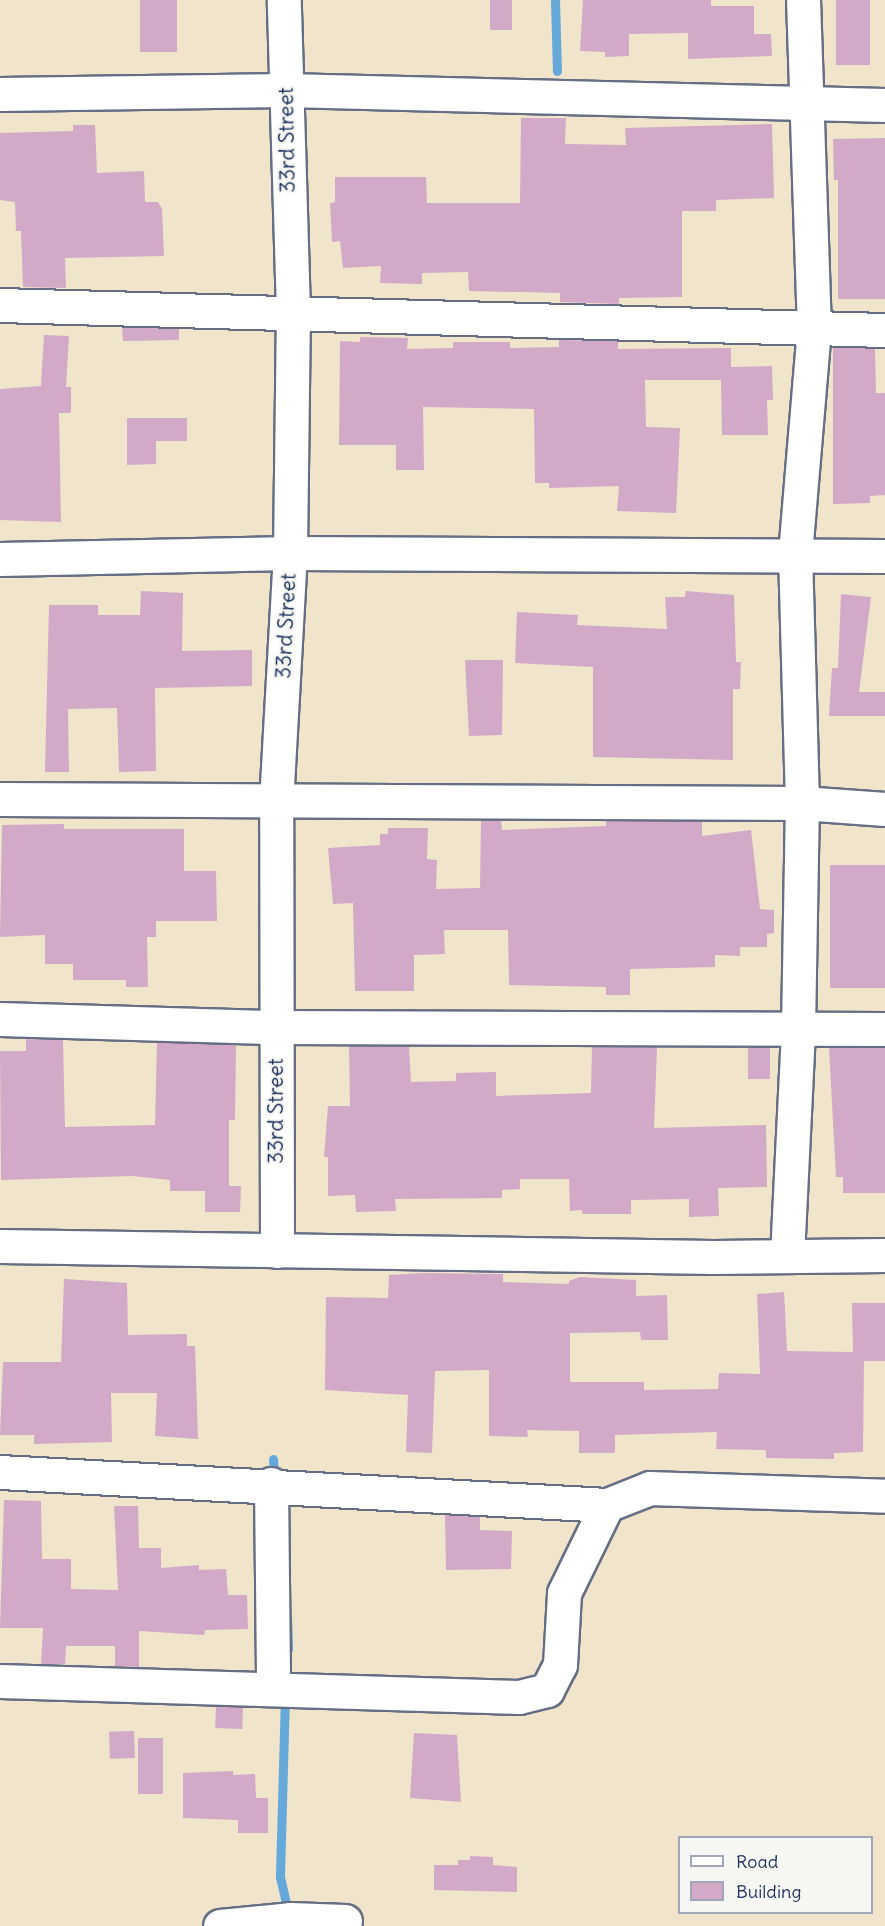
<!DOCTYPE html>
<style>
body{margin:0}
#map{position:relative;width:885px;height:1926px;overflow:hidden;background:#f0e4cb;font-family:Delius,sans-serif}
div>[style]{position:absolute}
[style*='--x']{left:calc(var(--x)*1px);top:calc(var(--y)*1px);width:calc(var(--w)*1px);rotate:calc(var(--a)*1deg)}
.stream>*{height:9px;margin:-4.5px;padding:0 4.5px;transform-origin:4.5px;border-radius:4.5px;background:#65a8da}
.building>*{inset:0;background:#d2a9c7;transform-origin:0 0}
.roads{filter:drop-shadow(2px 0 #666e84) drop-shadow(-2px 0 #666e84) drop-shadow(0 2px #666e84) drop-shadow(0 -2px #666e84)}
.minor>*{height:33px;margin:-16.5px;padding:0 16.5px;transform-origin:16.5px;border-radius:16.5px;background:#fff}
span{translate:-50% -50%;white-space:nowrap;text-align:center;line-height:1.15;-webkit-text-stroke:4.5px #f6f6f2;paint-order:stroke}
.street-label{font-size:21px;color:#1b2f5e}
.legend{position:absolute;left:678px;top:1836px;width:195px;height:78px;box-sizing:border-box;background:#f6f6f2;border:2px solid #9ea6b7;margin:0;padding:8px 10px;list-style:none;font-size:18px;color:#1b2f5e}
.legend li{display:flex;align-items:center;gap:12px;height:30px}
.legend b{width:30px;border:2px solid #9ea6b7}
</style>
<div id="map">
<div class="stream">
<div style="--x:555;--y:0;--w:71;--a:88.4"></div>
<div style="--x:273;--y:1459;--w:20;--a:87"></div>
<div style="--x:287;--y:1618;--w:31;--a:88"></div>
<div style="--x:285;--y:1696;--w:181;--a:91.6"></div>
<div style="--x:280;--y:1877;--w:39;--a:77"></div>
</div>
<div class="building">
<div style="left:140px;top:0;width:37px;height:52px"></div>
<div style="left:490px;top:0;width:22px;height:30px"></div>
<div style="clip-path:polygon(583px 0,711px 0,711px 6px,754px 6px,754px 34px,771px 34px,772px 56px,688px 59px,688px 33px,629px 34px,629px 56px,605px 57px,605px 52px,580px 51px)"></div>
<div style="left:836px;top:0;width:34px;height:65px"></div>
<div style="clip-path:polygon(521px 118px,566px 118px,565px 144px,626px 145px,625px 128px,772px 124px,774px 198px,716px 200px,716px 211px,682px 211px,682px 297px,619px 298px,619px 304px,560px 302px,560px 293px,469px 291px,468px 272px,422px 273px,422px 284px,380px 283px,381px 266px,343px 268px,340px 241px,332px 242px,330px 203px,335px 202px,335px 177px,426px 177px,427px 203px,520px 203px)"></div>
<div style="clip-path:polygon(73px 125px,95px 125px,97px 173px,144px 171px,145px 202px,158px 202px,162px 209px,164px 256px,65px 258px,66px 288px,23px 287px,21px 231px,16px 231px,15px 202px,0 200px,0 133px,73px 131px)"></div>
<div style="clip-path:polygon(885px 138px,885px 299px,838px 299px,838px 180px,834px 180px,833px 139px)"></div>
<div style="clip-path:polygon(122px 327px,179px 329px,179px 340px,123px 341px)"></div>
<div style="clip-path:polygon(44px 335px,69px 336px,66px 387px,71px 387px,71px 413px,59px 413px,61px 522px,0 520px,0 389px,41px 386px)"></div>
<div style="clip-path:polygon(360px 337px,408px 338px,407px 349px,453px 348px,453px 342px,510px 342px,510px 348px,559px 347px,559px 340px,618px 341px,618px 349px,731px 348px,731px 367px,772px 366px,773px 400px,767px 400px,768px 435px,722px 435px,721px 380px,645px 380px,646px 427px,680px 428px,676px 513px,617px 511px,619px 486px,549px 488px,549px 483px,535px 483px,534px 409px,423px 407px,424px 470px,396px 470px,396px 445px,339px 445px,340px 341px,360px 342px)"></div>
<div style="clip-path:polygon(833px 347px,875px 348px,876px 393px,885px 393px,885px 495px,870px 496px,870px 503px,833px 504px)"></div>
<div style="clip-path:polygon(127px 418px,187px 418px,187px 441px,156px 441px,156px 464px,127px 465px)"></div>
<div style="clip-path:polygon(141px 591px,183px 593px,182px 651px,252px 650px,252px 686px,155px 688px,156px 771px,119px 772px,117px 708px,68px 709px,69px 772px,45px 772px,49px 605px,98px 605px,98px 615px,140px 615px)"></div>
<div style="clip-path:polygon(686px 591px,734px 595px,736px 662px,741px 662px,740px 689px,733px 689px,733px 760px,593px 757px,593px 667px,515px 663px,517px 612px,578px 615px,577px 625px,667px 629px,665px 597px,685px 597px)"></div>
<div style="clip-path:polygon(841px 594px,871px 597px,859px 692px,885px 692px,885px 716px,829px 716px,832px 668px,838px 668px)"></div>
<div style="clip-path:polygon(465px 660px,503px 660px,502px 735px,469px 736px)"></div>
<div style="clip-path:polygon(481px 820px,501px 820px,502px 830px,606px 826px,606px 821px,702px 821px,702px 836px,751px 830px,760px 909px,774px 910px,774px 933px,767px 934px,767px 947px,740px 947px,740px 956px,715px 955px,715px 967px,630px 969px,630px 995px,606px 995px,606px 987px,509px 985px,508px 930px,444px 930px,445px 954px,414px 955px,414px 991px,355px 991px,353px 903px,333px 904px,328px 848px,380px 845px,380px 834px,388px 834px,388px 828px,428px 828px,427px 859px,437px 860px,436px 889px,480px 888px)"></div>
<div style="clip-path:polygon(64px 824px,64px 829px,184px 829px,184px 871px,216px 871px,217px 921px,156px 921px,156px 937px,147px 937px,148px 987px,126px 987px,126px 980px,73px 980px,73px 964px,45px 964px,45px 935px,0 937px,2px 825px)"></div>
<div style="left:830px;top:865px;width:55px;height:123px"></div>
<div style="clip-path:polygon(26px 1039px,63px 1040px,65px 1127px,155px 1125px,157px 1042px,236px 1045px,235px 1120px,229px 1120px,229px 1186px,241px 1186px,240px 1212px,205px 1212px,205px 1191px,170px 1191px,170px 1180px,132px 1176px,1px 1180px,0 1051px,26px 1051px)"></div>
<div style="clip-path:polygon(349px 1046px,409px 1046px,411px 1082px,456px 1081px,456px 1073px,496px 1072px,496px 1096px,591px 1093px,592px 1047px,657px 1047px,654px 1128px,766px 1125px,767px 1187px,718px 1188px,719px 1216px,689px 1217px,689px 1199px,631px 1200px,631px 1214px,582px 1214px,582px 1210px,570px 1211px,569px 1179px,520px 1179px,520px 1189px,502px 1190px,502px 1198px,395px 1199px,396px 1211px,356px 1212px,355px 1195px,328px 1196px,328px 1157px,324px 1157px,328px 1106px,350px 1106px)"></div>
<div style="left:748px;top:1047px;width:22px;height:32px"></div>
<div style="clip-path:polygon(829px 1048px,885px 1048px,885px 1193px,843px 1193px,843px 1177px,836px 1177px)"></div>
<div style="clip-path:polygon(423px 1273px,503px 1274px,503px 1282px,569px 1284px,569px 1281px,580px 1277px,636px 1280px,636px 1296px,667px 1295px,668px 1340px,641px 1340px,640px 1332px,570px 1333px,570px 1382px,644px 1382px,644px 1390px,718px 1389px,719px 1373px,760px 1374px,757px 1294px,784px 1292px,787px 1351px,853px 1352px,852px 1303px,885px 1303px,885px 1361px,864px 1361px,863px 1452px,834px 1453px,834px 1459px,766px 1458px,766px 1450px,716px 1449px,717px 1432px,615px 1435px,615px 1453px,579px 1453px,579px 1431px,527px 1430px,528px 1437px,489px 1436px,489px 1370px,435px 1371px,432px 1453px,406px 1452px,408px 1395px,325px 1390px,326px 1297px,388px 1298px,389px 1275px)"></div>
<div style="clip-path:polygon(64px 1279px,127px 1283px,128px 1335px,187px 1334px,187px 1346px,195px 1346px,198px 1439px,155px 1436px,157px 1393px,111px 1393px,112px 1442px,34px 1444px,34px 1435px,0 1435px,3px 1362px,61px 1362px)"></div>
<div style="clip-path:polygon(4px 1500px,41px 1501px,42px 1559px,71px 1559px,71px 1589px,118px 1590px,114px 1506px,138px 1506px,139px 1548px,161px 1548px,161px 1568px,199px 1565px,199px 1570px,226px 1569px,228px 1595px,247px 1595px,248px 1629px,205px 1630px,204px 1635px,139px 1631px,139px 1667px,115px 1666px,115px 1646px,66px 1646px,65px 1664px,41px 1664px,43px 1628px,0 1628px)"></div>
<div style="clip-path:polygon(445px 1515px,480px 1517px,480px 1530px,512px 1531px,511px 1569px,446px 1570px)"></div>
<div style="left:216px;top:1706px;width:27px;height:22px;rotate:2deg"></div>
<div style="left:134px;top:1731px;width:27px;height:25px;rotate:88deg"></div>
<div style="clip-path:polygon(414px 1733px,457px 1735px,461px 1802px,410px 1798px)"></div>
<div style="left:138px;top:1738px;width:25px;height:56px"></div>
<div style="clip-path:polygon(233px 1771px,233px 1775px,255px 1774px,256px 1798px,268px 1798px,268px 1833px,238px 1833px,238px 1820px,183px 1818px,183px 1773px)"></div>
<div style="clip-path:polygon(470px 1856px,493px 1857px,493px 1865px,517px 1867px,517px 1892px,434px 1890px,434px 1865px,458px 1865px,458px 1860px,470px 1860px)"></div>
</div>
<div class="roads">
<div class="minor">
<div style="--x:0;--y:94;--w:286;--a:-0.8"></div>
<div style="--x:286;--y:90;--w:599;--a:1.43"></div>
<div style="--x:0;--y:305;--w:885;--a:1.62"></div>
<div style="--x:0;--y:559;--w:290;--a:-1.2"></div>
<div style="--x:290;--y:553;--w:595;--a:0.29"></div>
<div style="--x:0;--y:799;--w:802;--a:0.29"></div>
<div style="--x:802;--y:803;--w:83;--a:4.1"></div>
<div style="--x:0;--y:1019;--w:276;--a:1.7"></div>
<div style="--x:276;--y:1027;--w:609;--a:0.19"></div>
<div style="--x:0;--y:1246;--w:713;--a:0.88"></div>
<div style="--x:713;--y:1257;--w:172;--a:-0.7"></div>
<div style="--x:277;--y:1251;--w:448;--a:-90.1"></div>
<div style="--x:276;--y:803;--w:250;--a:-86.8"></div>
<div style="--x:290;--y:553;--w:241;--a:-89.3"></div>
<div style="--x:293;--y:312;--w:312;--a:-91.7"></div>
<div style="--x:787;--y:1256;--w:227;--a:-87.2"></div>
<div style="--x:798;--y:1029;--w:226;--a:-89"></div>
<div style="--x:802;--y:803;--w:249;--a:-91.6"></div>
<div style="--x:795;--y:554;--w:225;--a:-85.2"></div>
<div style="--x:814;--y:330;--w:330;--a:-91.9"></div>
<div style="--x:0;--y:1472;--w:608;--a:3.11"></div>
<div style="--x:271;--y:1484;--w:203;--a:89.4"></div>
<div style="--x:0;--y:1681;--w:519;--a:1.77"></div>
<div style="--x:519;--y:1697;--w:29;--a:-14"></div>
<div style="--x:547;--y:1690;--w:28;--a:-63"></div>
<div style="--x:560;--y:1665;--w:72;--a:-86.8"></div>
<div style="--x:564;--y:1593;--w:98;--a:-64"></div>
<div style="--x:607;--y:1505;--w:46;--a:-21.6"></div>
<div style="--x:650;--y:1488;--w:235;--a:1.9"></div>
<div style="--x:220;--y:1926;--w:70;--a:-5.7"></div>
<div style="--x:290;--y:1919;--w:55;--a:2.1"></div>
</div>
</div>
<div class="street-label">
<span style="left:287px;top:140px;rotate:-91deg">33rd Street</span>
<span style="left:286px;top:626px;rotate:-87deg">33rd Street</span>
<span style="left:276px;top:1111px;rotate:-90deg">33rd Street</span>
</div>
<ul class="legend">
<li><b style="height:8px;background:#fff"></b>Road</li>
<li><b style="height:16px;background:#d2a9c7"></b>Building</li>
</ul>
</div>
